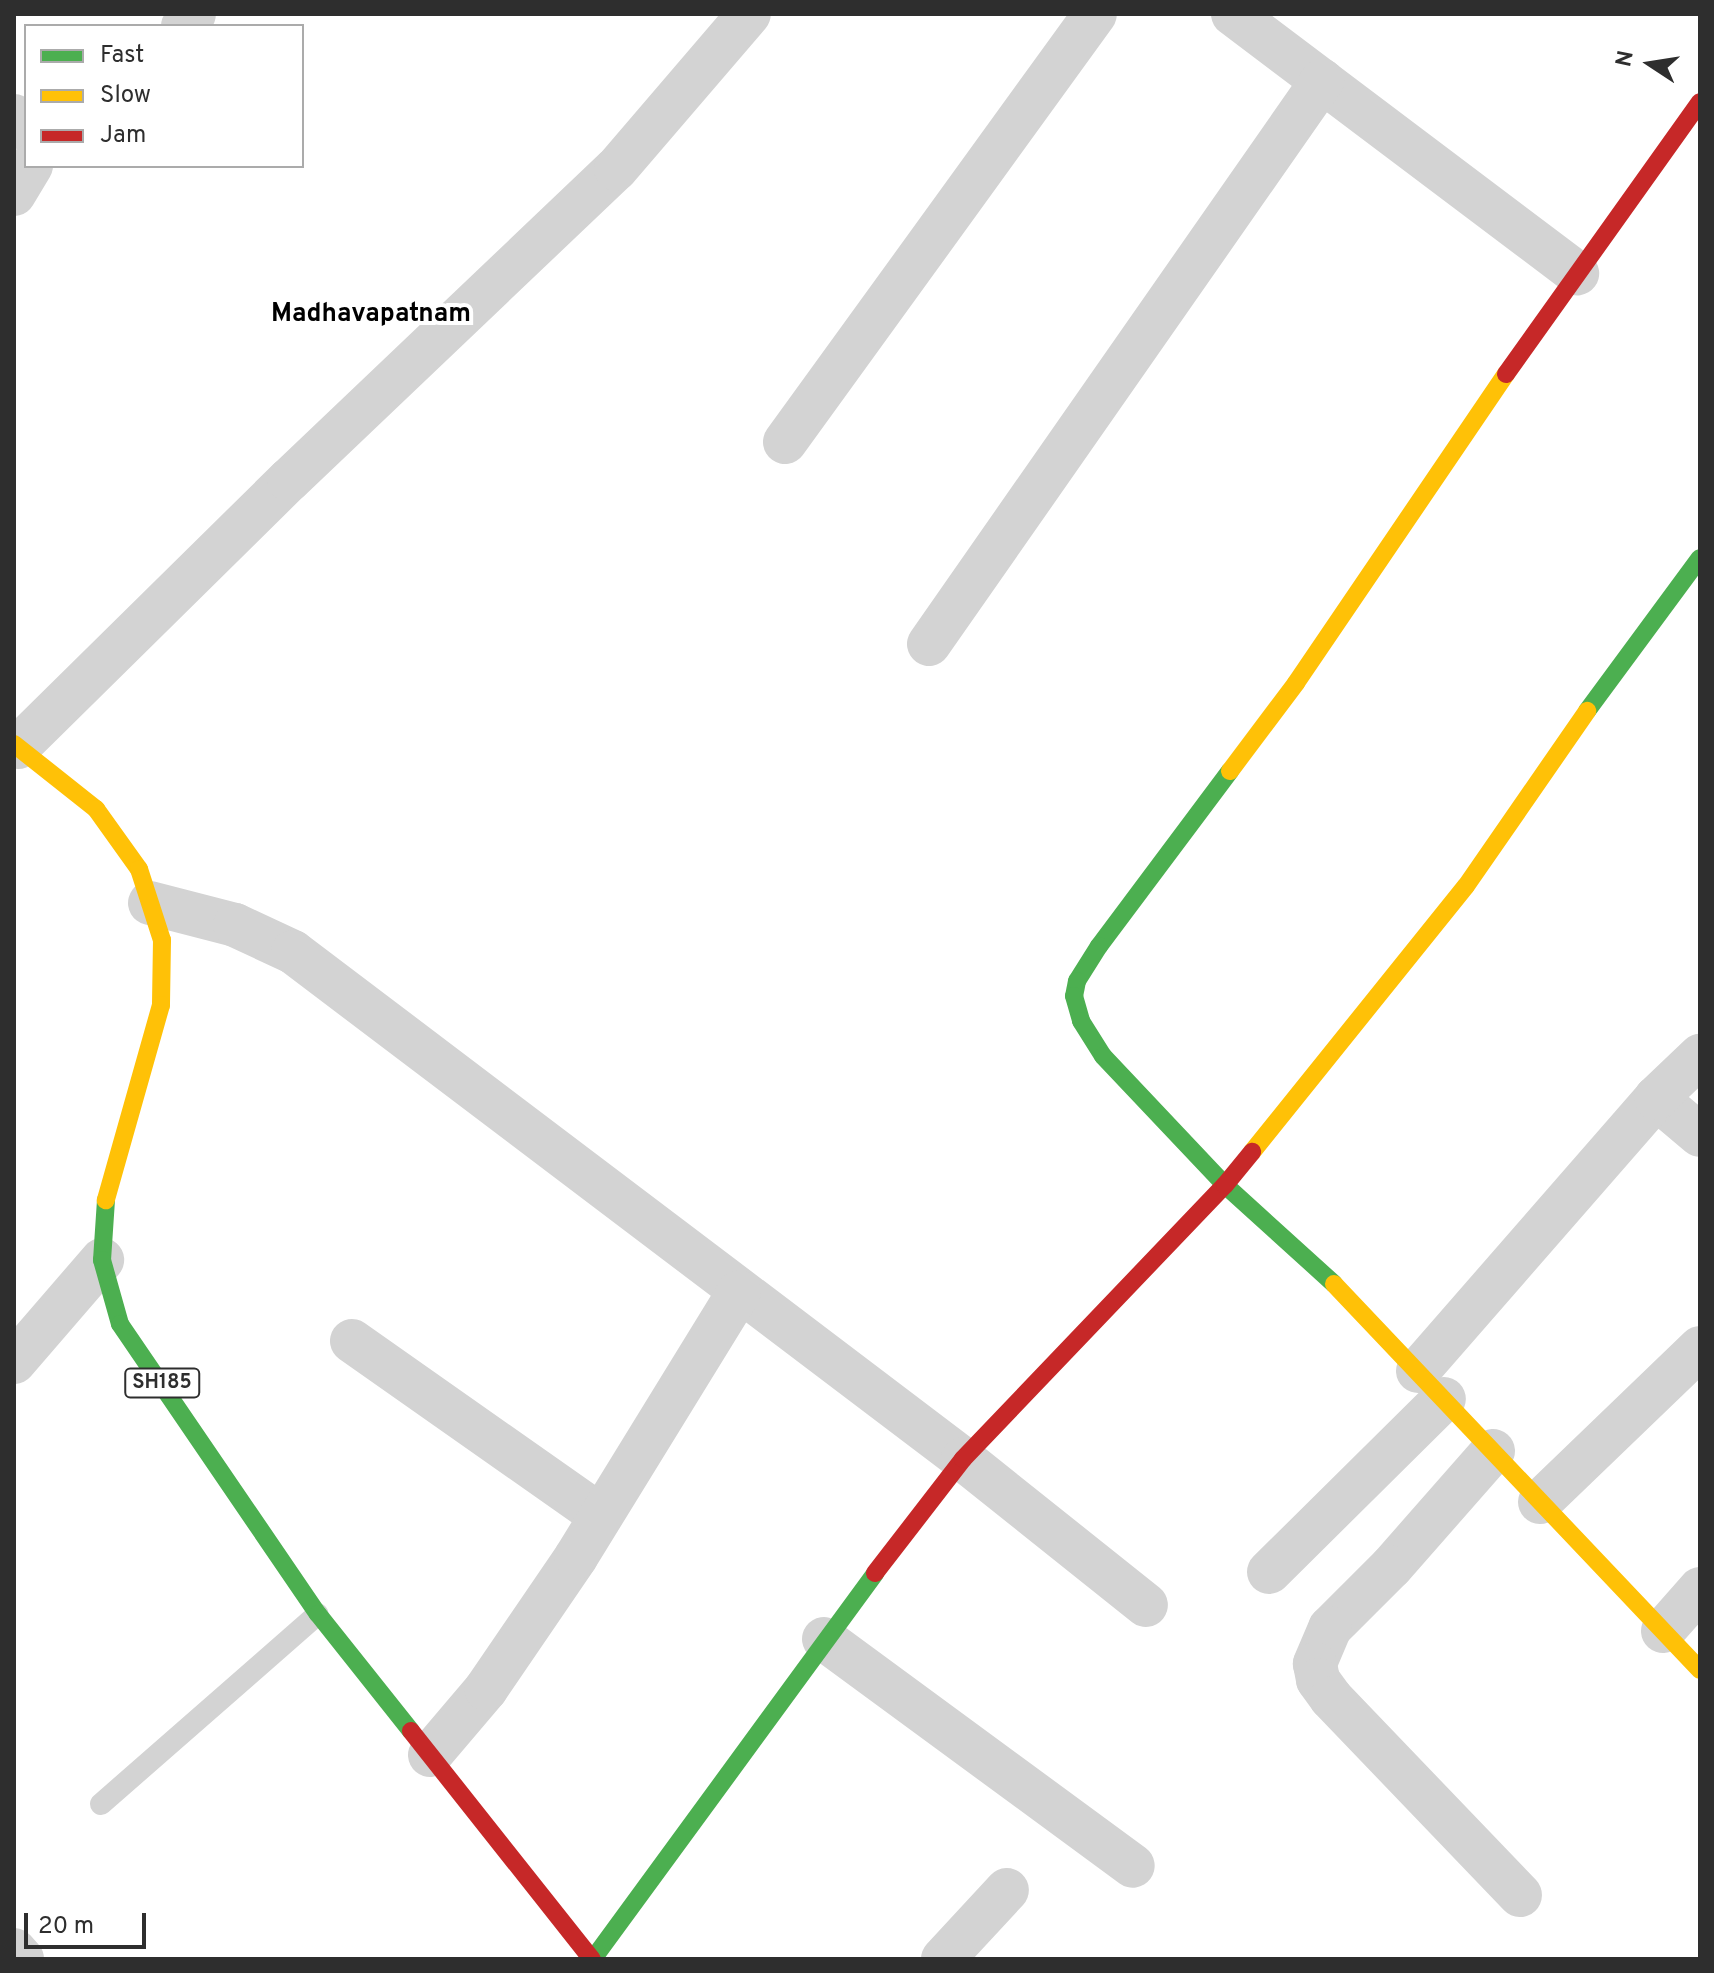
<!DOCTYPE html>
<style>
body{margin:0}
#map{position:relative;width:1714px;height:1973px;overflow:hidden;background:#fff;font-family:Overpass,sans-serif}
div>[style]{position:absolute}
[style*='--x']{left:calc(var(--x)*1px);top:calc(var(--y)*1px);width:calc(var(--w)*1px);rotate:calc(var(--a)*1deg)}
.lane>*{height:22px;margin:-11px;padding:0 11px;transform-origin:11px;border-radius:11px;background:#d3d3d3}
.street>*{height:44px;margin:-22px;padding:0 22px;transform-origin:22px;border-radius:22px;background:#d3d3d3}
.fast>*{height:18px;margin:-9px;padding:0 9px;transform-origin:9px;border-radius:9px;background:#4caf50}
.slow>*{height:18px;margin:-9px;padding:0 9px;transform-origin:9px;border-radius:9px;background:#ffc107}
.jam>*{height:18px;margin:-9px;padding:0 9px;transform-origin:9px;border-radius:9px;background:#c62828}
span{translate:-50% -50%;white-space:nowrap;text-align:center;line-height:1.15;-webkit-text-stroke:8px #fff;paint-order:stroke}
.shield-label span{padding:2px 6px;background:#fff;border:2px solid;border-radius:6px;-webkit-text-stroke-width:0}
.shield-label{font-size:20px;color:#2e2e2e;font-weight:700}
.quarter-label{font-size:26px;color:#000;font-weight:700}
.frame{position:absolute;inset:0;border:16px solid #2e2e2e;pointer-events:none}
.legend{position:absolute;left:24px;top:24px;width:280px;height:144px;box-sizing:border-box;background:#fff;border:2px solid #ababab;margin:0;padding:10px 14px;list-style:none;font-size:24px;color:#2e2e2e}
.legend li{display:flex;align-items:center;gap:16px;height:40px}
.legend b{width:40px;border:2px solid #ababab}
.north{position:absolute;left:1610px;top:24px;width:80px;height:80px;-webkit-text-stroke:6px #fff;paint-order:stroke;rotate:282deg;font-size:22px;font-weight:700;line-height:32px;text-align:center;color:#2e2e2e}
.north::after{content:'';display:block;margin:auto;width:28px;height:36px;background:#2e2e2e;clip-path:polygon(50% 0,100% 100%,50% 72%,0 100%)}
.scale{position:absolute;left:24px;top:1913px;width:122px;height:36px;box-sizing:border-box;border:4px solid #2e2e2e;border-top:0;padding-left:10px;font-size:24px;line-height:28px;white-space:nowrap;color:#2e2e2e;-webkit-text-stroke:6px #fff;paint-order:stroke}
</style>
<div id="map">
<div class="lane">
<div style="--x:101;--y:1804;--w:288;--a:-41.2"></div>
</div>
<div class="street">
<div style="--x:1233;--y:14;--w:431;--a:37"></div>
<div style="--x:183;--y:26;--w:16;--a:-47"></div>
<div style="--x:14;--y:116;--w:18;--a:47"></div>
<div style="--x:14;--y:194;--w:33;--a:-59"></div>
<div style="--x:785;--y:442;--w:528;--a:-54.08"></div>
<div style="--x:929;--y:644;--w:687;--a:-55.08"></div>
<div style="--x:18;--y:747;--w:380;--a:-44.6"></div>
<div style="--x:289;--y:480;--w:451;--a:-43.6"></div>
<div style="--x:616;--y:169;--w:204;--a:-49.4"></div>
<div style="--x:150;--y:903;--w:88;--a:14.5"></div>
<div style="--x:235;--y:925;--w:64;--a:25"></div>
<div style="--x:293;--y:952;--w:840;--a:37.12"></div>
<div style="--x:963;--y:1459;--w:234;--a:38.6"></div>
<div style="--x:1656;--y:1098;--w:57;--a:40.1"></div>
<div style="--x:352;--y:1341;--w:304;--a:35.1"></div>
<div style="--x:14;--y:1362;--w:135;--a:-49.2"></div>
<div style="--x:1418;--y:1371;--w:362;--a:-48.9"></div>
<div style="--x:1656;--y:1098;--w:61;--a:-43.7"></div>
<div style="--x:1493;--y:1451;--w:154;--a:131.3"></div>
<div style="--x:1391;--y:1567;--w:86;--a:135"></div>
<div style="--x:1330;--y:1628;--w:39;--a:113"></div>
<div style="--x:1315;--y:1664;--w:16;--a:79"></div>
<div style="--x:1318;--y:1680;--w:22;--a:54"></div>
<div style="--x:1331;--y:1698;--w:273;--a:46.2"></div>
<div style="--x:1540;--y:1502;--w:222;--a:-43.9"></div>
<div style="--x:1269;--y:1572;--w:246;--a:-44.7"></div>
<div style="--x:1663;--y:1631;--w:56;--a:-48.6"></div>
<div style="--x:824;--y:1639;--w:383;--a:36.3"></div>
<div style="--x:430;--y:1755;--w:87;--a:-49.7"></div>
<div style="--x:486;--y:1689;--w:160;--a:-55.7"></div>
<div style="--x:576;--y:1557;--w:311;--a:-58.4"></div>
<div style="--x:14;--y:1950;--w:12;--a:48"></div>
<div style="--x:943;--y:1959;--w:94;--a:-47.2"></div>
</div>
<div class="fast">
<div style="--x:1587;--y:711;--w:190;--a:-53.6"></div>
<div style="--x:1230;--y:771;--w:219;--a:126.8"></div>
<div style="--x:1099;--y:946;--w:41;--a:122.2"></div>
<div style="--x:1077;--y:981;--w:15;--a:101"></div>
<div style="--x:1074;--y:996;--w:26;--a:74"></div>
<div style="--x:1081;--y:1021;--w:41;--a:57.8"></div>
<div style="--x:1103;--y:1056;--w:178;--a:46.6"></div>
<div style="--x:1225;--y:1185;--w:147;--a:42.2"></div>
<div style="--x:106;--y:1200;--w:60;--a:93.8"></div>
<div style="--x:102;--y:1260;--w:66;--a:74.3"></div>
<div style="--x:120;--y:1324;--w:351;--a:55.7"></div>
<div style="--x:318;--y:1614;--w:149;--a:51.5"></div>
<div style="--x:593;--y:1959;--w:478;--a:-53.8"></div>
</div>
<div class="slow">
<div style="--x:14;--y:744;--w:105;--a:38.4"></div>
<div style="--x:96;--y:809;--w:74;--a:54.4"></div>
<div style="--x:139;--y:869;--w:75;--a:72.1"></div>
<div style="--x:162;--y:940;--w:65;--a:90.9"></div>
<div style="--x:161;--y:1005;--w:203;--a:105.8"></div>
<div style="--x:1230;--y:771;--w:110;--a:-53.1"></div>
<div style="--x:1296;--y:683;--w:374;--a:-55.8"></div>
<div style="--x:1252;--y:1152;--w:341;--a:-51.2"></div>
<div style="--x:1466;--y:886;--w:213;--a:-55.3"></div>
<div style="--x:1334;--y:1284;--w:532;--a:46.52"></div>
</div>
<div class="jam">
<div style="--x:1506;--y:374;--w:334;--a:-54.5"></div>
<div style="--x:875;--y:1573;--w:144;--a:-52.3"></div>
<div style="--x:963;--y:1459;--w:379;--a:-46.3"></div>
<div style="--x:1225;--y:1185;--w:43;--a:-50.7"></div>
<div style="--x:411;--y:1731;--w:291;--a:51.6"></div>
</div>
<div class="shield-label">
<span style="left:162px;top:1383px">SH185</span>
</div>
<div class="quarter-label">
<span style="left:371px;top:315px">Madhavapatnam</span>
</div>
<div class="frame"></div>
<ul class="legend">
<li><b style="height:10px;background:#4caf50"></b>Fast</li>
<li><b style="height:10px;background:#ffc107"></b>Slow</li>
<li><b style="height:10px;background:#c62828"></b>Jam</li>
</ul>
<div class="north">N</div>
<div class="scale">20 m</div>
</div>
